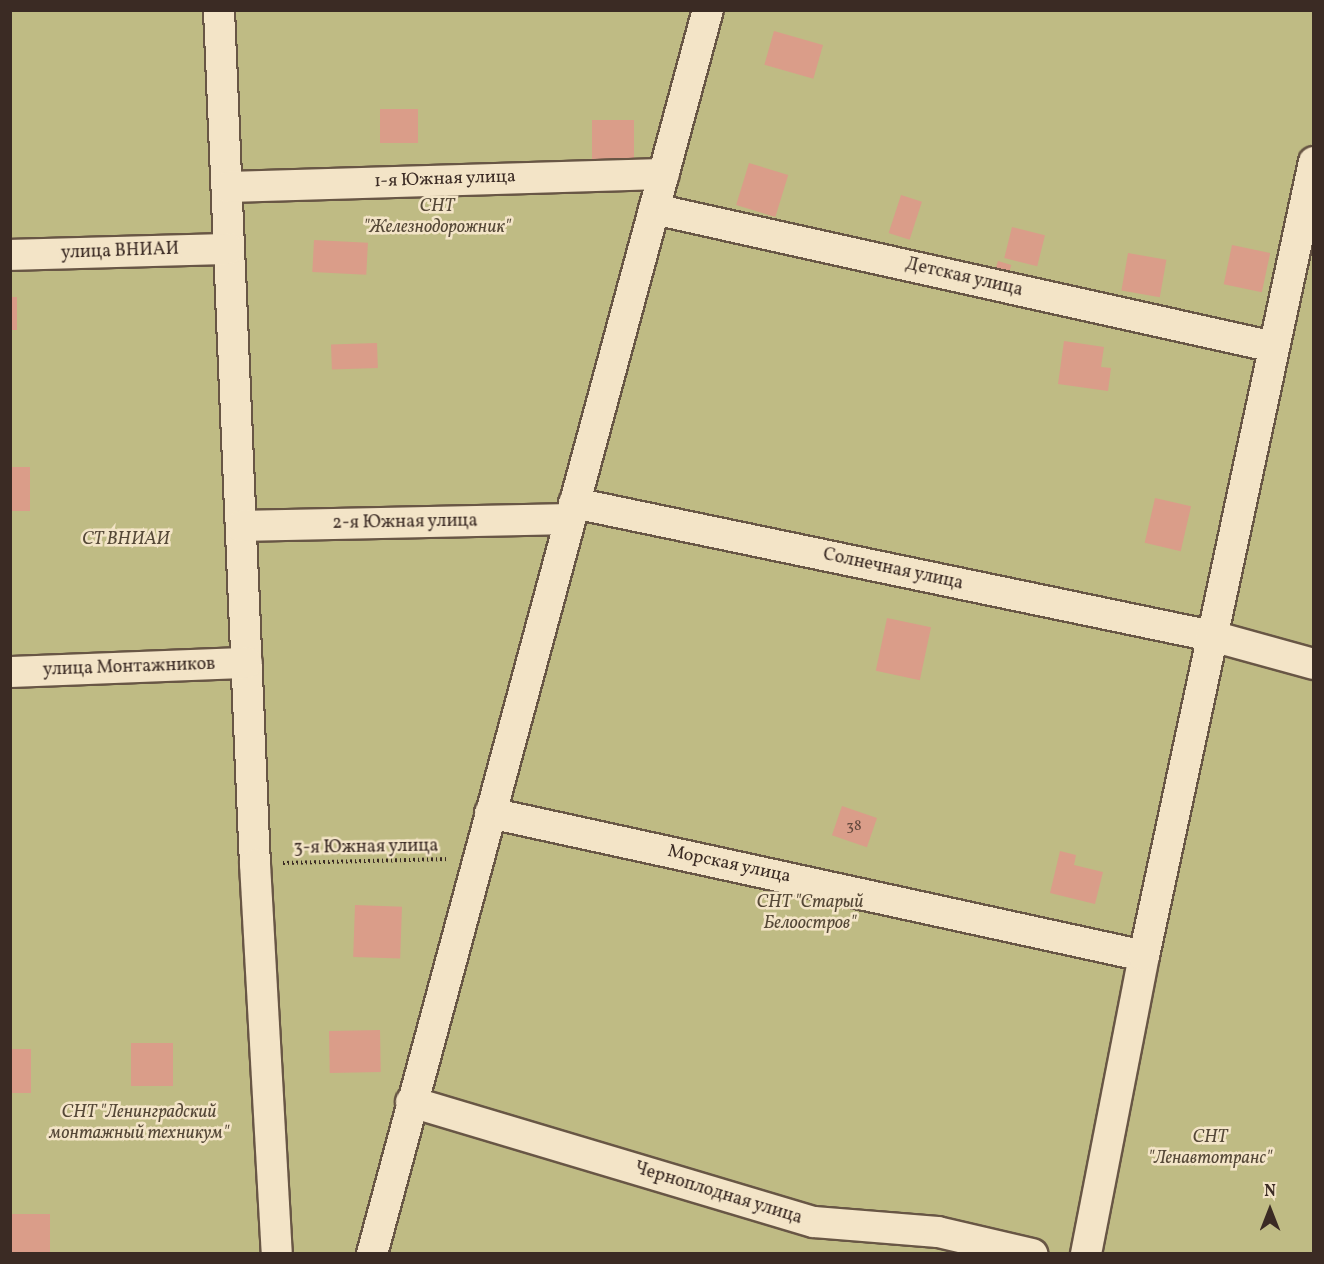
<!DOCTYPE html>
<meta charset="utf-8">
<style>
body{margin:0}
#map{position:relative;width:1324px;height:1264px;overflow:hidden;background:#edd5a9;font-family:Vollkorn,serif}
div>[style]{position:absolute}
[style*='--x']{left:calc(var(--x)*1px);top:calc(var(--y)*1px);width:calc(var(--w)*1px);rotate:calc(var(--a)*1deg)}
.green>*{inset:0;background:#bfbb84;transform-origin:0 0}
.building>*{inset:0;background:#da9d89;transform-origin:0 0}
.path>*{height:4px;margin-top:-2px;transform-origin:0;background:repeating-linear-gradient(90deg,#3b2b24 0 1.5px,transparent 0 4.5px)}
.roads{filter:drop-shadow(2px 0 #685645) drop-shadow(-2px 0 #685645) drop-shadow(0 2px #685645) drop-shadow(0 -2px #685645)}
.minor>*{height:30px;margin:-15px;padding:0 15px;transform-origin:15px;border-radius:15px;background:#f3e4c7}
span{translate:-50% -50%;white-space:nowrap;text-align:center;line-height:1.15;-webkit-text-stroke:5px #f3e4c7;paint-order:stroke}
.number-label{font-size:15px;color:#63483d}
.number-label span{-webkit-text-stroke-width:0}
.street-label{font-size:18px;color:#3b2b24}
.park-label{font-size:18px;color:#554837;font-style:italic}
.frame{position:absolute;inset:0;border:12px solid #3b2b24;pointer-events:none}
.north{position:absolute;left:1240px;top:1180px;width:60px;height:60px;-webkit-text-stroke:4px #f3e4c7;paint-order:stroke;rotate:0deg;font-size:16px;font-weight:700;line-height:24px;text-align:center;color:#3b2b24}
.north::after{content:'';display:block;margin:auto;width:21px;height:27px;background:#3b2b24;clip-path:polygon(50% 0,100% 100%,50% 72%,0 100%)}
</style>
<div id="map">
<div class="green">
<div style="left:10px;top:11px;width:1303px;height:1242px"></div>
</div>
<div class="building">
<div style="left:774px;top:31px;width:51px;height:35px;rotate:16deg"></div>
<div style="left:380px;top:109px;width:38px;height:34px"></div>
<div style="left:592px;top:120px;width:42px;height:43px"></div>
<div style="left:749px;top:163px;width:41px;height:44px;rotate:17deg"></div>
<div style="left:901px;top:195px;width:22px;height:40px;rotate:18deg"></div>
<div style="left:1012px;top:227px;width:34px;height:32px;rotate:14deg"></div>
<div style="left:314px;top:240px;width:54px;height:32px;rotate:3deg"></div>
<div style="left:1232px;top:245px;width:39px;height:40px;rotate:12deg"></div>
<div style="left:1128px;top:253px;width:39px;height:38px;rotate:10deg"></div>
<div style="left:998px;top:261px;width:14px;height:19px;rotate:17deg"></div>
<div style="left:10px;top:297px;width:7px;height:33px"></div>
<div style="clip-path:polygon(1064px 341px,1104px 347px,1101px 367px,1111px 368px,1108px 391px,1058px 384px)"></div>
<div style="left:377px;top:343px;width:25px;height:46px;rotate:88deg"></div>
<div style="left:10px;top:467px;width:20px;height:44px"></div>
<div style="left:1155px;top:498px;width:37px;height:46px;rotate:13deg"></div>
<div style="left:887px;top:618px;width:45px;height:54px;rotate:12deg"></div>
<div style="left:842px;top:806px;width:37px;height:31px;rotate:19deg"></div>
<div style="clip-path:polygon(1060px 851px,1076px 855px,1074px 865px,1103px 872px,1095px 904px,1050px 893px)"></div>
<div style="left:355px;top:905px;width:47px;height:52px;rotate:2deg"></div>
<div style="left:380px;top:1030px;width:42px;height:51px;rotate:89deg"></div>
<div style="left:131px;top:1043px;width:42px;height:43px"></div>
<div style="left:10px;top:1049px;width:21px;height:44px"></div>
<div style="left:10px;top:1214px;width:40px;height:40px"></div>
</div>
<div class="path">
<div style="--x:283;--y:863;--w:166;--a:-1.4"></div>
</div>
<div class="roads">
<div class="minor">
<div style="--x:219;--y:10;--w:855;--a:87.59"></div>
<div style="--x:255;--y:864;--w:391;--a:86.8"></div>
<div style="--x:227;--y:187;--w:437;--a:-1.7"></div>
<div style="--x:654;--y:209;--w:635;--a:12.55"></div>
<div style="--x:10;--y:255;--w:219;--a:-1.6"></div>
<div style="--x:574;--y:503;--w:652;--a:11.78"></div>
<div style="--x:1212;--y:636;--w:106;--a:15.4"></div>
<div style="--x:241;--y:526;--w:328;--a:-1.2"></div>
<div style="--x:10;--y:672;--w:237;--a:-2.2"></div>
<div style="--x:490;--y:813;--w:669;--a:12.33"></div>
<div style="--x:411;--y:1102;--w:420;--a:16.6"></div>
<div style="--x:814;--y:1222;--w:124;--a:4.6"></div>
<div style="--x:938;--y:1232;--w:97;--a:13.2"></div>
<div style="--x:372;--y:1254;--w:1289;--a:-74.89"></div>
<div style="--x:1086;--y:1254;--w:304;--a:-79"></div>
<div style="--x:1144;--y:956;--w:812;--a:-77.92"></div>
</div>
</div>
<div class="number-label">
<span style="left:854px;top:827px">38</span>
</div>
<div class="street-label">
<span style="left:445px;top:180px;rotate:-2deg">1-я Южная улица</span>
<span style="left:120px;top:252px;rotate:-2deg">улица ВНИАИ</span>
<span style="left:964px;top:278px;rotate:13deg">Детская улица</span>
<span style="left:405px;top:523px;rotate:-1deg">2-я Южная улица</span>
<span style="left:893px;top:570px;rotate:12deg">Солнечная улица</span>
<span style="left:129px;top:668px;rotate:-2deg">улица Монтажников</span>
<span style="left:366px;top:848px;rotate:-1deg">3-я Южная улица</span>
<span style="left:729px;top:865px;rotate:12deg">Морская улица</span>
<span style="left:718px;top:1194px;rotate:17deg">Черноплодная улица</span>
</div>
<div class="park-label">
<span style="left:437px;top:218px">СНТ<br>"Железнодорожник"</span>
<span style="left:126px;top:540px">СТ ВНИАИ</span>
<span style="left:810px;top:914px">СНТ "Старый<br>Белоостров"</span>
<span style="left:139px;top:1124px">СНТ "Ленинградский<br>монтажный техникум"</span>
<span style="left:1210px;top:1149px">СНТ<br>"Ленавтотранс"</span>
</div>
<div class="frame"></div>
<div class="north">N</div>
</div>
